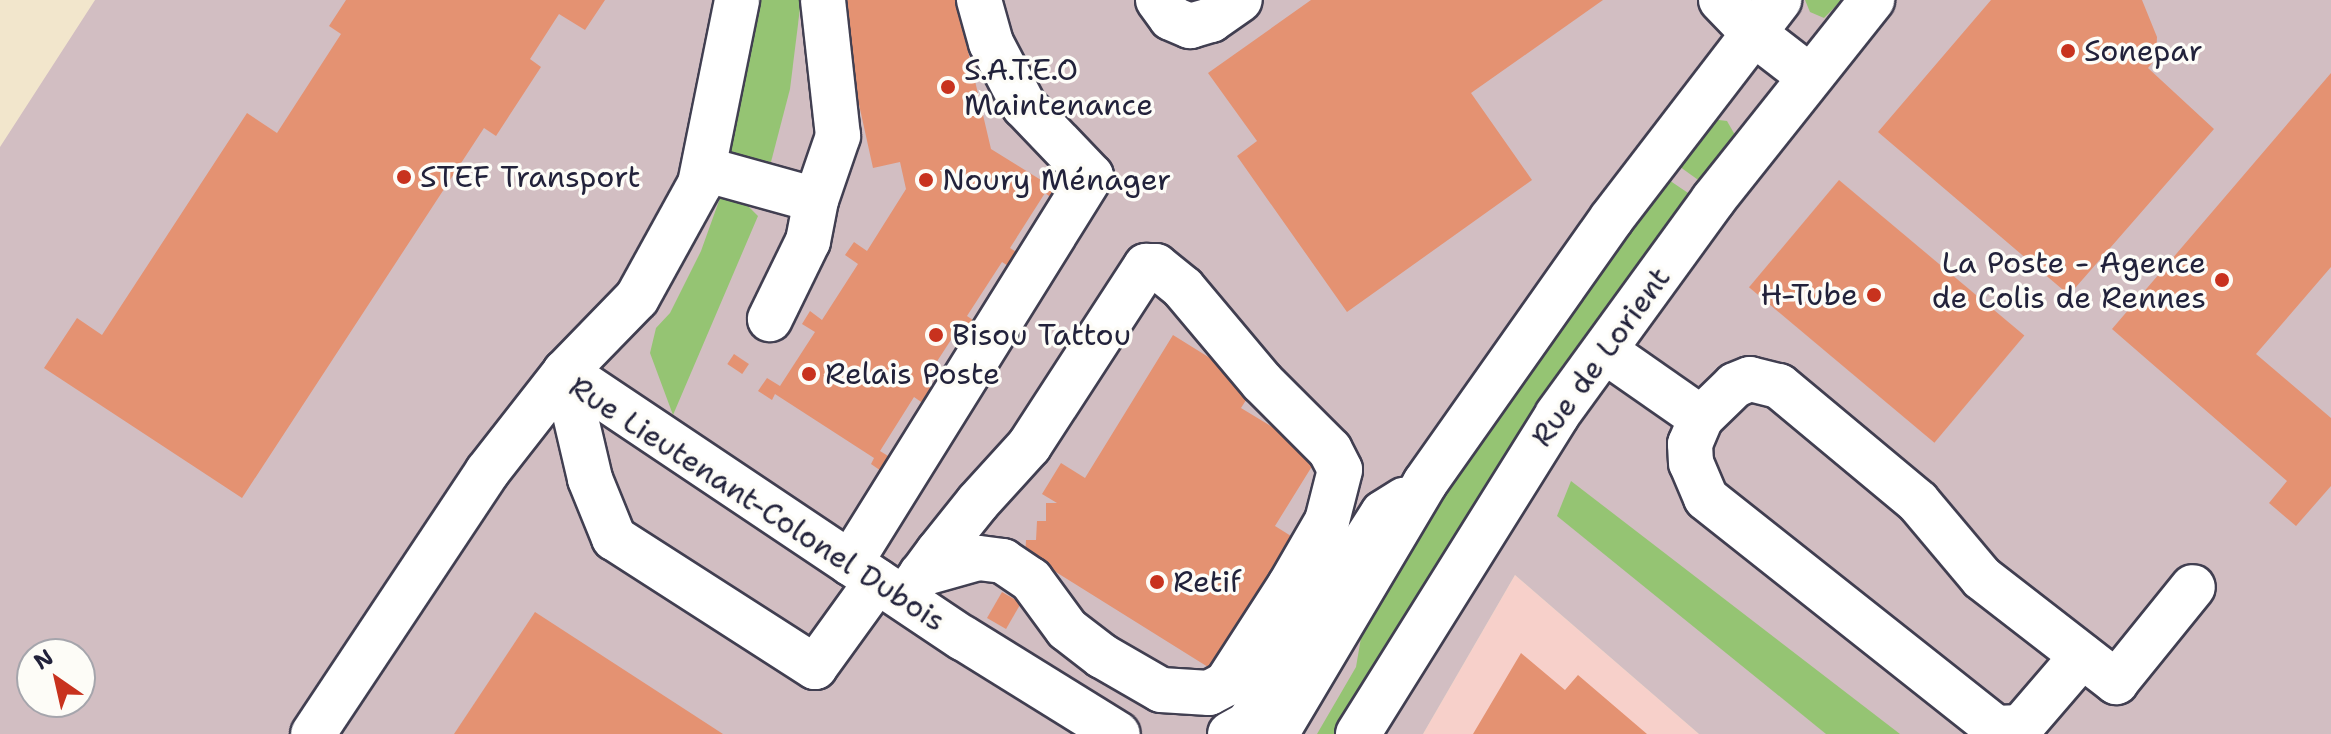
<!DOCTYPE html>
<meta charset="utf-8">
<style>
body{margin:0}
#map{position:relative;width:2331px;height:734px;overflow:hidden;background:#f2e6cc;font-family:"Shantell Sans",sans-serif}
div>[style]{position:absolute}
[style*='--x']{left:calc(var(--x)*1px);top:calc(var(--y)*1px);width:calc(var(--w)*1px);rotate:calc(var(--a)*1deg)}
.built>*{inset:0;background:#f7d0ca}
.industrial>*{inset:0;background:#d2bec2}
.green>*{inset:0;background:#95c473}
.building>*{inset:0;background:#e49272;transform-origin:0 0}
.roads{filter:drop-shadow(2px 0 #413f51) drop-shadow(-2px 0 #413f51) drop-shadow(0 2px #413f51) drop-shadow(0 -2px #413f51)}
.minor>*{height:44px;margin:-22px;padding:0 22px;transform-origin:22px;border-radius:22px;background:#fff}
.major>*{height:44px;margin:-22px;padding:0 22px;transform-origin:22px;border-radius:22px;background:#fff}
.dots>*{width:22px;height:22px;translate:-50% -50%;box-sizing:border-box;border:4px solid #fdfcf7;border-radius:50%}
span{translate:-50% -50%;white-space:nowrap;text-align:center;line-height:1.15;-webkit-text-stroke:7px #fdfcf7;paint-order:stroke}
.poi-label{font-size:30px;color:#22223b}
.left{translate:0 -50%;text-align:left}
.right{translate:-100% -50%;text-align:right}
.street-label{font-size:30px;color:#22223b}
.north{position:absolute;left:16px;top:638px;width:80px;height:80px;box-sizing:border-box;background:#fdfcf7;border:2px solid #a5a5ac;border-radius:50%;rotate:326deg;font-size:22px;font-weight:700;line-height:32px;text-align:center;color:#22223b}
.north::after{content:'';display:block;margin:auto;width:28px;height:36px;background:#c8321e;clip-path:polygon(50% 0,100% 100%,50% 72%,0 100%)}
</style>
<div id="map">
<div class="built">
<div style="clip-path:polygon(1515px 575px,1699px 734px,1423px 734px)"></div>
</div>
<div class="industrial">
<div style="clip-path:polygon(evenodd,95px 0,2331px 0,2331px 734px,1699px 734px,1515px 575px,1423px 734px,0 734px,0 147px,95px 0,32px 654px,80px 654px,80px 702px,32px 702px,32px 654px)"></div>
</div>
<div class="green">
<div style="clip-path:polygon(754px 0,801px 0,790px 89px,771px 162px,724px 158px)"></div>
<div style="clip-path:polygon(1805px 0,1842px 0,1824px 18px,1810px 12px)"></div>
<div style="clip-path:polygon(1711px 119px,1727px 121px,1735px 135px,1701px 182px,1676px 164px)"></div>
<div style="clip-path:polygon(1666px 178px,1691px 195px,1339px 734px,1317px 734px,1356px 667px,1363px 626px,1438px 505px)"></div>
<div style="clip-path:polygon(720px 198px,744px 202px,758px 216px,673px 415px,650px 353px,656px 328px,670px 313px,701px 251px)"></div>
<div style="clip-path:polygon(1571px 481px,1900px 734px,1826px 734px,1557px 516px)"></div>
</div>
<div class="building">
<div style="clip-path:polygon(346px 0,605px 0,585px 30px,559px 14px,530px 59px,541px 67px,496px 136px,484px 128px,242px 498px,44px 368px,77px 318px,102px 335px,247px 113px,277px 133px,341px 34px,329px 26px)"></div>
<div style="clip-path:polygon(836px 0,956px 0,991px 149px,1049px 185px,1052px 180px,1064px 188px,1056px 201px,1045px 193px,1010px 248px,1021px 255px,1013px 269px,1002px 262px,967px 316px,979px 324px,970px 337px,958px 329px,923px 383px,936px 392px,927px 406px,914px 397px,880px 451px,893px 459px,884px 473px,871px 464px,874px 458px,775px 394px,772px 400px,758px 391px,767px 378px,780px 386px,815px 332px,802px 324px,810px 311px,822px 320px,858px 264px,845px 255px,854px 242px,867px 251px,906px 189px,900px 162px,873px 168px)"></div>
<div style="clip-path:polygon(1311px 0,1603px 0,1471px 93px,1532px 180px,1347px 312px,1237px 156px,1257px 141px,1208px 73px)"></div>
<div style="clip-path:polygon(1991px 0,2142px 0,2157px 37px,2156px 58px,2148px 68px,2214px 129px,2069px 295px,1878px 132px)"></div>
<div style="clip-path:polygon(2331px 73px,2331px 267px,2256px 354px,2331px 418px,2331px 486px,2296px 526px,2269px 503px,2287px 481px,2112px 329px)"></div>
<div style="left:1839px;top:180px;width:242px;height:140px;rotate:40deg"></div>
<div style="clip-path:polygon(1173px 335px,1255px 386px,1241px 408px,1319px 455px,1275px 526px,1299px 541px,1216px 672px,1035px 559px,1025px 559px,1026px 540px,1036px 540px,1037px 521px,1046px 521px,1046px 503px,1057px 503px,1042px 494px,1061px 463px,1085px 478px)"></div>
<div style="left:734px;top:354px;width:18px;height:12px;rotate:34deg"></div>
<div style="left:1002px;top:592px;width:22px;height:30px;rotate:30deg"></div>
<div style="clip-path:polygon(535px 612px,723px 734px,454px 734px)"></div>
<div style="clip-path:polygon(1521px 653px,1565px 690px,1578px 675px,1647px 734px,1473px 734px)"></div>
</div>
<div class="roads">
<div class="minor">
<div style="--x:1158;--y:0;--w:22;--a:54"></div>
<div style="--x:1171;--y:18;--w:21;--a:23"></div>
<div style="--x:1190;--y:26;--w:22;--a:-16"></div>
<div style="--x:1211;--y:20;--w:35;--a:-35"></div>
<div style="--x:1721;--y:0;--w:45;--a:45.9"></div>
<div style="--x:1752;--y:32;--w:72;--a:37.7"></div>
<div style="--x:704;--y:169;--w:116;--a:15.5"></div>
<div style="--x:816;--y:200;--w:42;--a:101"></div>
<div style="--x:808;--y:241;--w:87;--a:116"></div>
<div style="--x:816;--y:200;--w:68;--a:-71"></div>
<div style="--x:838;--y:136;--w:137;--a:-96.3"></div>
<div style="--x:1605;--y:351;--w:117;--a:34.9"></div>
<div style="--x:565;--y:372;--w:479;--a:33.8"></div>
<div style="--x:963;--y:638;--w:182;--a:31.8"></div>
<div style="--x:565;--y:372;--w:110;--a:76.8"></div>
<div style="--x:590;--y:479;--w:64;--a:67.9"></div>
<div style="--x:614;--y:538;--w:239;--a:32.7"></div>
<div style="--x:815;--y:667;--w:106;--a:-54.2"></div>
<div style="--x:850;--y:563;--w:456;--a:-58.1"></div>
<div style="--x:1091;--y:176;--w:97;--a:-133.7"></div>
<div style="--x:1024;--y:106;--w:71;--a:-117.6"></div>
<div style="--x:991;--y:43;--w:45;--a:-105.6"></div>
<div style="--x:904;--y:598;--w:57;--a:-53.5"></div>
<div style="--x:938;--y:552;--w:64;--a:-51.3"></div>
<div style="--x:978;--y:502;--w:76;--a:-47.7"></div>
<div style="--x:1029;--y:446;--w:215;--a:-57"></div>
<div style="--x:1146;--y:266;--w:10;--a:0"></div>
<div style="--x:1156;--y:266;--w:35;--a:39"></div>
<div style="--x:1183;--y:288;--w:123;--a:50"></div>
<div style="--x:1262;--y:382;--w:96;--a:45"></div>
<div style="--x:1330;--y:450;--w:22;--a:63"></div>
<div style="--x:1340;--y:470;--w:53;--a:104.3"></div>
<div style="--x:1327;--y:521;--w:74;--a:120"></div>
<div style="--x:1290;--y:585;--w:118;--a:122.9"></div>
<div style="--x:1226;--y:684;--w:19;--a:152"></div>
<div style="--x:1209;--y:693;--w:48;--a:-176.4"></div>
<div style="--x:1161;--y:690;--w:68;--a:-150"></div>
<div style="--x:1102;--y:656;--w:44;--a:-142.4"></div>
<div style="--x:1067;--y:629;--w:61;--a:-126.3"></div>
<div style="--x:1031;--y:580;--w:34;--a:-146"></div>
<div style="--x:1003;--y:561;--w:25;--a:-173"></div>
<div style="--x:978;--y:558;--w:59;--a:164.3"></div>
<div style="--x:2082;--y:656;--w:94;--a:130.7"></div>
<div style="--x:2021;--y:727;--w:25;--a:178"></div>
<div style="--x:1996;--y:728;--w:370;--a:-141.6"></div>
<div style="--x:1706;--y:498;--w:38;--a:-113"></div>
<div style="--x:1691;--y:463;--w:19;--a:-93"></div>
<div style="--x:1690;--y:444;--w:28;--a:-67"></div>
<div style="--x:1701;--y:418;--w:47;--a:-44.1"></div>
<div style="--x:1735;--y:385;--w:16;--a:-22"></div>
<div style="--x:1750;--y:379;--w:30;--a:14"></div>
<div style="--x:1779;--y:386;--w:181;--a:39.8"></div>
<div style="--x:1918;--y:502;--w:99;--a:49.9"></div>
<div style="--x:1982;--y:578;--w:170;--a:37.8"></div>
<div style="--x:2116;--y:682;--w:122;--a:-51"></div>
<div style="--x:313;--y:734;--w:315;--a:-56.4"></div>
<div style="--x:487;--y:472;--w:127;--a:-52"></div>
<div style="--x:565;--y:372;--w:103;--a:-45.8"></div>
<div style="--x:637;--y:298;--w:130;--a:-61.1"></div>
<div style="--x:700;--y:184;--w:188;--a:-78.6"></div>
<div style="--x:1230;--y:734;--w:21;--a:-29"></div>
<div style="--x:1248;--y:724;--w:250;--a:-57.4"></div>
<div style="--x:1383;--y:513;--w:25;--a:-32"></div>
</div>
<div class="major">
<div style="--x:1276;--y:734;--w:292;--a:-59.3"></div>
<div style="--x:1425;--y:483;--w:324;--a:-54.8"></div>
<div style="--x:1612;--y:218;--w:275;--a:-52.5"></div>
<div style="--x:1358;--y:734;--w:376;--a:-58"></div>
<div style="--x:1557;--y:415;--w:266;--a:-54"></div>
<div style="--x:1713;--y:200;--w:256;--a:-51.5"></div>
</div>
</div>
<div class="dots">
<div style="left:2068px;top:51px;background:#c8321e"></div>
<div style="left:948px;top:87px;background:#c8321e"></div>
<div style="left:404px;top:177px;background:#c8321e"></div>
<div style="left:926px;top:180px;background:#c8321e"></div>
<div style="left:2222px;top:280px;background:#c8321e"></div>
<div style="left:1874px;top:295px;background:#c8321e"></div>
<div style="left:936px;top:335px;background:#c8321e"></div>
<div style="left:809px;top:374px;background:#c8321e"></div>
<div style="left:1157px;top:582px;background:#c8321e"></div>
</div>
<div class="poi-label">
<span class="left" style="left:2084px;top:51px">Sonepar</span>
<span class="left" style="left:964px;top:87px">S.A.T.E.O<br>Maintenance</span>
<span class="left" style="left:420px;top:177px">STEF Transport</span>
<span class="left" style="left:942px;top:180px">Noury Ménager</span>
<span class="right" style="left:2206px;top:280px">La Poste - Agence<br>de Colis de Rennes</span>
<span class="right" style="left:1858px;top:295px">H-Tube</span>
<span class="left" style="left:952px;top:335px">Bisou Tattou</span>
<span class="left" style="left:825px;top:374px">Relais Poste</span>
<span class="left" style="left:1173px;top:582px">Retif</span>
</div>
<div class="street-label">
<span style="left:1601px;top:357px;rotate:-54deg">Rue de Lorient</span>
<span style="left:757px;top:504px;rotate:33deg">Rue Lieutenant-Colonel Dubois</span>
</div>
<div class="north">N</div>
</div>
